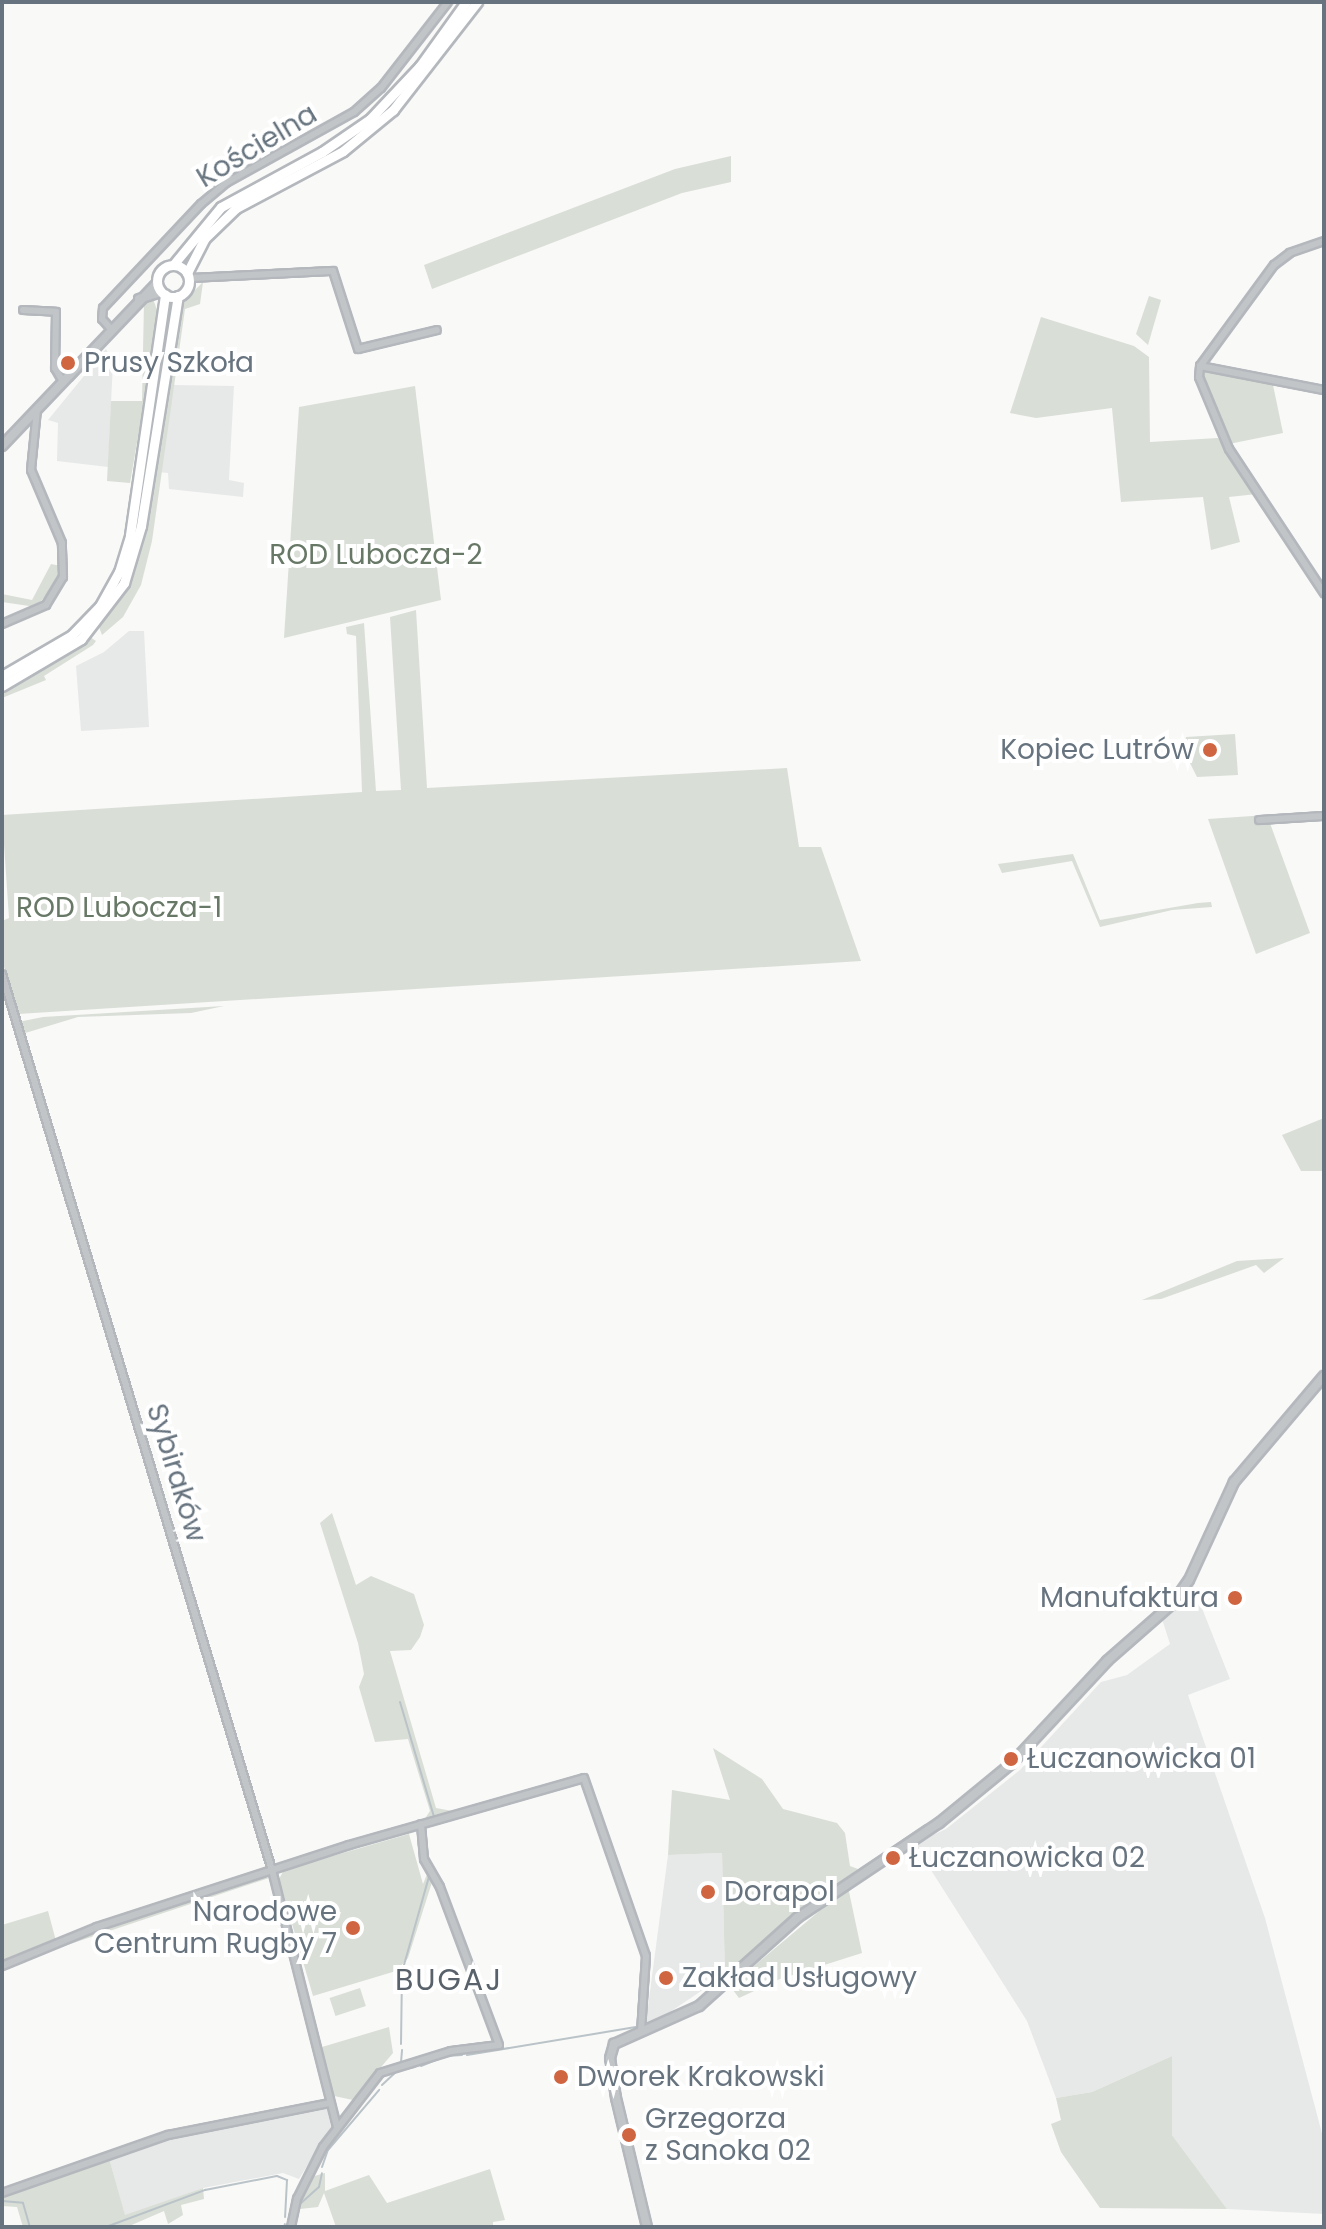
<!DOCTYPE html>
<meta charset="utf-8">
<style>
body{margin:0}
#map{position:relative;width:1326px;height:2229px;overflow:hidden;background:#f9f9f8;font-family:Poppins,sans-serif}
div>[style]{position:absolute}
[style*='--x']{left:calc(var(--x)*1px);top:calc(var(--y)*1px);width:calc(var(--w)*1px);rotate:calc(var(--a)*1deg)}
.built>*{inset:0;background:#e7e8e8}
.green>*{inset:0;background:#d9ded7;transform-origin:0 0}
.stream>*{height:2px;margin:-1px;padding:0 1px;transform-origin:1px;border-radius:1px;background:#bac3c8}
.roads{filter:drop-shadow(2px 0 #b4b8bd) drop-shadow(-2px 0 #b4b8bd) drop-shadow(0 2px #b4b8bd) drop-shadow(0 -2px #b4b8bd)}
.minor>*{height:6px;margin:-3px;padding:0 3px;transform-origin:3px;border-radius:3px;background:#c1c5c8}
.tertiary>*{height:8px;margin:-4px;padding:0 4px;transform-origin:4px;border-radius:4px;background:#c1c5c8}
.secondary>*{height:9px;margin:-4.5px;padding:0 4.5px;transform-origin:4.5px;border-radius:4.5px;background:#fff}
.secondary>.ring{margin:-4.5px;padding:0;box-sizing:content-box;background:none;border:9px solid #fff;border-radius:50%}
.dots>*{width:22px;height:22px;translate:-50% -50%;box-sizing:border-box;border:4px solid #fff;border-radius:50%}
span{translate:-50% -50%;white-space:nowrap;text-align:center;line-height:1.15;-webkit-text-stroke:8px #fff;paint-order:stroke}
.street-label{font-size:28px;color:#67747f}
.poi-label{font-size:28px;color:#67747f}
.left{translate:0 -50%;text-align:left}
.right{translate:-100% -50%;text-align:right}
.park-label{font-size:28px;color:#687866}
.neighbourhood-label{font-size:30px;color:#59626b;letter-spacing:2px}
.frame{position:absolute;inset:0;border:4px solid #67747f;pointer-events:none}
</style>
<div id="map">
<div class="built">
<div style="clip-path:polygon(106px 349px,113px 362px,108px 467px,57px 461px,58px 423px,48px 420px)"></div>
<div style="clip-path:polygon(174px 385px,234px 386px,229px 480px,244px 483px,243px 497px,169px 489px,168px 473px,159px 472px)"></div>
<div style="clip-path:polygon(129px 631px,144px 631px,149px 727px,81px 731px,76px 666px,104px 652px)"></div>
<div style="clip-path:polygon(1192px 1583px,1230px 1679px,1188px 1695px,1265px 1918px,1324px 2141px,1324px 2214px,1227px 2209px,1172px 2135px,1172px 2056px,1092px 2092px,1056px 2098px,1027px 2021px,922px 1856px,907px 1847px,946px 1829px,1020px 1770px,1101px 1682px,1127px 1675px,1170px 1644px,1162px 1619px)"></div>
<div style="clip-path:polygon(722px 1853px,725px 1975px,667px 2014px,646px 2022px,668px 1855px)"></div>
<div style="clip-path:polygon(327px 2108px,331px 2127px,299px 2179px,283px 2173px,203px 2188px,125px 2216px,109px 2158px,188px 2133px)"></div>
</div>
<div class="green">
<div style="clip-path:polygon(731px 156px,731px 182px,682px 193px,432px 289px,424px 265px,675px 169px)"></div>
<div style="clip-path:polygon(203px 282px,200px 304px,185px 309px,152px 541px,141px 585px,123px 617px,102px 635px,99px 627px,130px 580px,143px 545px,181px 304px)"></div>
<div style="clip-path:polygon(1149px 296px,1161px 300px,1148px 345px,1136px 334px)"></div>
<div style="clip-path:polygon(153px 299px,159px 315px,130px 483px,107px 481px,111px 401px,142px 401px,144px 302px)"></div>
<div style="clip-path:polygon(1041px 317px,1134px 346px,1149px 357px,1150px 442px,1218px 438px,1257px 494px,1229px 497px,1240px 542px,1211px 550px,1203px 497px,1121px 502px,1112px 408px,1036px 418px,1010px 413px)"></div>
<div style="clip-path:polygon(1204px 370px,1273px 385px,1283px 433px,1229px 444px,1201px 377px)"></div>
<div style="clip-path:polygon(415px 386px,441px 600px,284px 638px,299px 407px)"></div>
<div style="clip-path:polygon(51px 564px,61px 566px,57px 582px,36px 607px,2px 602px,2px 594px,32px 600px)"></div>
<div style="clip-path:polygon(416px 610px,427px 788px,787px 768px,799px 847px,821px 847px,861px 961px,18px 1014px,2px 960px,2px 921px,9px 918px,2px 815px,362px 792px,356px 636px,347px 634px,346px 627px,364px 623px,376px 791px,401px 790px,390px 617px)"></div>
<div style="clip-path:polygon(90px 637px,96px 641px,93px 645px,44px 676px,46px 680px,2px 698px,2px 692px)"></div>
<div style="clip-path:polygon(1235px 734px,1238px 775px,1197px 777px,1184px 751px,1186px 737px)"></div>
<div style="clip-path:polygon(1267px 815px,1310px 933px,1256px 954px,1208px 819px)"></div>
<div style="clip-path:polygon(1073px 854px,1100px 920px,1198px 903px,1211px 902px,1212px 907px,1172px 910px,1100px 927px,1072px 861px,1002px 873px,998px 864px)"></div>
<div style="clip-path:polygon(224px 1006px,191px 1013px,78px 1017px,22px 1034px,18px 1022px,43px 1017px)"></div>
<div style="clip-path:polygon(1324px 1118px,1324px 1171px,1301px 1171px,1282px 1135px)"></div>
<div style="clip-path:polygon(1284px 1258px,1264px 1273px,1256px 1265px,1161px 1299px,1142px 1300px,1237px 1261px)"></div>
<div style="clip-path:polygon(332px 1513px,356px 1585px,371px 1576px,414px 1594px,424px 1625px,420px 1637px,411px 1650px,390px 1651px,436px 1808px,458px 1812px,424px 1820px,430px 1811px,408px 1739px,375px 1742px,359px 1687px,364px 1674px,358px 1643px,320px 1523px)"></div>
<div style="clip-path:polygon(713px 1748px,762px 1779px,783px 1809px,837px 1823px,845px 1833px,850px 1866px,858px 1869px,725px 1975px,722px 1853px,668px 1855px,672px 1790px,730px 1800px)"></div>
<div style="clip-path:polygon(409px 1834px,423px 1884px,428px 1872px,433px 1879px,408px 1958px,396px 1971px,313px 1996px,279px 1879px,284px 1870px)"></div>
<div style="clip-path:polygon(259px 1876px,269px 1878px,19px 1961px,76px 1937px)"></div>
<div style="clip-path:polygon(848px 1887px,862px 1953px,780px 1979px,739px 1998px,730px 1986px)"></div>
<div style="clip-path:polygon(48px 1911px,56px 1941px,2px 1964px,2px 1925px)"></div>
<div style="left:360px;top:1988px;width:19px;height:32px;rotate:72deg"></div>
<div style="clip-path:polygon(389px 2027px,393px 2053px,353px 2100px,334px 2096px,322px 2047px)"></div>
<div style="clip-path:polygon(1172px 2056px,1172px 2135px,1227px 2209px,1100px 2208px,1061px 2152px,1051px 2124px,1061px 2120px,1056px 2098px,1092px 2092px)"></div>
<div style="clip-path:polygon(109px 2158px,125px 2215px,203px 2188px,204px 2199px,181px 2205px,183px 2215px,168px 2224px,164px 2211px,127px 2227px,23px 2227px,17px 2207px,2px 2206px,2px 2196px)"></div>
<div style="clip-path:polygon(490px 2169px,505px 2220px,493px 2222px,493px 2227px,336px 2227px,324px 2193px,318px 2207px,300px 2209px,298px 2205px,311px 2177px,325px 2173px,325px 2191px,369px 2175px,387px 2203px)"></div>
</div>
<div class="stream">
<div style="--x:72;--y:381;--w:38;--a:-47"></div>
<div style="--x:400;--y:1702;--w:120;--a:73.5"></div>
<div style="--x:985;--y:1780;--w:18;--a:-41"></div>
<div style="--x:934;--y:1820;--w:30;--a:-37"></div>
<div style="--x:843;--y:1881;--w:99;--a:-34.3"></div>
<div style="--x:817;--y:1900;--w:27;--a:-36"></div>
<div style="--x:401;--y:2044;--w:72;--a:-89.2"></div>
<div style="--x:402;--y:1972;--w:103;--a:-74.2"></div>
<div style="--x:467;--y:2055;--w:171;--a:-9.4"></div>
<div style="--x:447;--y:2056;--w:15;--a:-4"></div>
<div style="--x:401;--y:2062;--w:12;--a:-85"></div>
<div style="--x:421;--y:2066;--w:22;--a:-22"></div>
<div style="--x:406;--y:2069;--w:9;--a:-13"></div>
<div style="--x:382;--y:2085;--w:19;--a:-43"></div>
<div style="--x:322;--y:2167;--w:18;--a:-71"></div>
<div style="--x:328;--y:2150;--w:79;--a:-49.6"></div>
<div style="--x:2;--y:2201;--w:21;--a:5"></div>
<div style="--x:23;--y:2203;--w:25;--a:74"></div>
<div style="--x:300;--y:2204;--w:25;--a:-42"></div>
<div style="--x:319;--y:2187;--w:14;--a:-78"></div>
<div style="--x:106;--y:2227;--w:106;--a:-20.5"></div>
<div style="--x:205;--y:2190;--w:73;--a:-11"></div>
<div style="--x:277;--y:2176;--w:11;--a:22"></div>
<div style="--x:287;--y:2180;--w:37;--a:93"></div>
<div style="--x:284;--y:2227;--w:3;--a:-72"></div>
</div>
<div class="roads">
<div class="minor">
<div style="--x:1324;--y:241;--w:36;--a:161"></div>
<div style="--x:1290;--y:253;--w:20;--a:143"></div>
<div style="--x:1274;--y:265;--w:125;--a:126.2"></div>
<div style="--x:1200;--y:366;--w:11;--a:95"></div>
<div style="--x:1199;--y:377;--w:78;--a:67.4"></div>
<div style="--x:1229;--y:449;--w:173;--a:56.6"></div>
<div style="--x:189;--y:278;--w:144;--a:-2.8"></div>
<div style="--x:333;--y:271;--w:82;--a:72.2"></div>
<div style="--x:358;--y:349;--w:81;--a:-13.5"></div>
<div style="--x:23;--y:310;--w:33;--a:3"></div>
<div style="--x:56;--y:312;--w:56;--a:91"></div>
<div style="--x:55;--y:368;--w:14;--a:60"></div>
<div style="--x:111;--y:329;--w:13;--a:-132"></div>
<div style="--x:102;--y:319;--w:11;--a:-85"></div>
<div style="--x:103;--y:308;--w:143;--a:-46.7"></div>
<div style="--x:201;--y:204;--w:33;--a:-40"></div>
<div style="--x:226;--y:183;--w:146;--a:-29"></div>
<div style="--x:354;--y:112;--w:36;--a:-42"></div>
<div style="--x:381;--y:88;--w:109;--a:-52.1"></div>
<div style="--x:1200;--y:366;--w:126;--a:11"></div>
<div style="--x:2;--y:624;--w:48;--a:-23.4"></div>
<div style="--x:46;--y:605;--w:33;--a:-59"></div>
<div style="--x:63;--y:577;--w:34;--a:-92"></div>
<div style="--x:62;--y:543;--w:79;--a:-113"></div>
<div style="--x:31;--y:470;--w:60;--a:-84.3"></div>
<div style="--x:1259;--y:820;--w:65;--a:-3.5"></div>
<div style="--x:2;--y:974;--w:936;--a:73.23"></div>
<div style="--x:272;--y:1870;--w:265;--a:75.8"></div>
<div style="--x:2;--y:1966;--w:103;--a:-22.3"></div>
<div style="--x:97;--y:1927;--w:265;--a:-18"></div>
<div style="--x:349;--y:1845;--w:244;--a:-15.9"></div>
<div style="--x:584;--y:1778;--w:188;--a:70.8"></div>
<div style="--x:646;--y:1956;--w:75;--a:93.8"></div>
<div style="--x:2;--y:2193;--w:176;--a:-19.3"></div>
<div style="--x:168;--y:2135;--w:164;--a:-11.2"></div>
<div style="--x:291;--y:2227;--w:29;--a:-78"></div>
<div style="--x:297;--y:2199;--w:58;--a:-63.4"></div>
<div style="--x:323;--y:2147;--w:93;--a:-52.4"></div>
<div style="--x:380;--y:2073;--w:74;--a:-17.2"></div>
<div style="--x:451;--y:2051;--w:48;--a:-7.1"></div>
<div style="--x:499;--y:2045;--w:169;--a:-110.5"></div>
<div style="--x:440;--y:1887;--w:32;--a:-120"></div>
<div style="--x:424;--y:1859;--w:35;--a:-95"></div>
</div>
<div class="tertiary">
<div style="--x:139;--y:299;--w:23;--a:-18"></div>
<div style="--x:2;--y:446;--w:225;--a:-46.4"></div>
<div style="--x:647;--y:2227;--w:133;--a:-103.5"></div>
<div style="--x:616;--y:2098;--w:40;--a:-98.5"></div>
<div style="--x:610;--y:2058;--w:15;--a:-74"></div>
<div style="--x:614;--y:2044;--w:93;--a:-24.1"></div>
<div style="--x:699;--y:2006;--w:132;--a:-41.9"></div>
<div style="--x:797;--y:1918;--w:171;--a:-33.8"></div>
<div style="--x:939;--y:1823;--w:94;--a:-39.4"></div>
<div style="--x:1012;--y:1763;--w:139;--a:-47"></div>
<div style="--x:1107;--y:1661;--w:86;--a:-41.2"></div>
<div style="--x:1172;--y:1604;--w:29;--a:-55"></div>
<div style="--x:1189;--y:1580;--w:108;--a:-65.3"></div>
<div style="--x:1234;--y:1482;--w:139;--a:-49.7"></div>
</div>
<div class="secondary">
<div class="ring" style="left:157px;top:265px;width:23px;height:23px"></div>
<div style="--x:173;--y:265;--w:75;--a:-50.4"></div>
<div style="--x:221;--y:207;--w:115;--a:-28.6"></div>
<div style="--x:322;--y:152;--w:58;--a:-34.5"></div>
<div style="--x:370;--y:119;--w:73;--a:-46.7"></div>
<div style="--x:420;--y:66;--w:79;--a:-54.3"></div>
<div style="--x:187;--y:273;--w:38;--a:-63"></div>
<div style="--x:204;--y:239;--w:45;--a:-44.1"></div>
<div style="--x:236;--y:208;--w:121;--a:-28"></div>
<div style="--x:343;--y:151;--w:65;--a:-39.4"></div>
<div style="--x:393;--y:110;--w:137;--a:-52.1"></div>
<div style="--x:2;--y:676;--w:81;--a:-30.4"></div>
<div style="--x:72;--y:635;--w:40;--a:-46"></div>
<div style="--x:100;--y:606;--w:39;--a:-61"></div>
<div style="--x:119;--y:572;--w:39;--a:-73"></div>
<div style="--x:130;--y:535;--w:243;--a:-81.7"></div>
<div style="--x:2;--y:686;--w:92;--a:-30.7"></div>
<div style="--x:81;--y:639;--w:71;--a:-52.5"></div>
<div style="--x:124;--y:583;--w:59;--a:-73.4"></div>
<div style="--x:141;--y:526;--w:233;--a:-80.9"></div>
</div>
</div>
<div class="dots">
<div style="left:68px;top:363px;background:#cf6641"></div>
<div style="left:1210px;top:750px;background:#cf6641"></div>
<div style="left:1235px;top:1598px;background:#cf6641"></div>
<div style="left:1011px;top:1759px;background:#cf6641"></div>
<div style="left:893px;top:1858px;background:#cf6641"></div>
<div style="left:708px;top:1892px;background:#cf6641"></div>
<div style="left:353px;top:1928px;background:#cf6641"></div>
<div style="left:666px;top:1978px;background:#cf6641"></div>
<div style="left:561px;top:2077px;background:#cf6641"></div>
<div style="left:629px;top:2135px;background:#cf6641"></div>
</div>
<div class="street-label">
<span style="left:257px;top:146px;rotate:-31deg">Kościelna</span>
<span style="left:176px;top:1473px;rotate:73deg">Sybiraków</span>
</div>
<div class="poi-label">
<span class="left" style="left:84px;top:363px">Prusy Szkoła</span>
<span class="right" style="left:1194px;top:750px">Kopiec Lutrów</span>
<span class="right" style="left:1219px;top:1598px">Manufaktura</span>
<span class="left" style="left:1027px;top:1759px">Łuczanowicka 01</span>
<span class="left" style="left:909px;top:1858px">Łuczanowicka 02</span>
<span class="left" style="left:724px;top:1892px">Dorapol</span>
<span class="right" style="left:337px;top:1928px">Narodowe<br>Centrum Rugby 7</span>
<span class="left" style="left:682px;top:1978px">Zakład Usługowy</span>
<span class="left" style="left:577px;top:2077px">Dworek Krakowski</span>
<span class="left" style="left:645px;top:2135px">Grzegorza<br>z Sanoka 02</span>
</div>
<div class="park-label">
<span style="left:376px;top:555px">ROD Lubocza-2</span>
<span style="left:119px;top:908px">ROD Lubocza-1</span>
</div>
<div class="neighbourhood-label">
<span style="left:449px;top:1980px">BUGAJ</span>
</div>
<div class="frame"></div>
</div>
